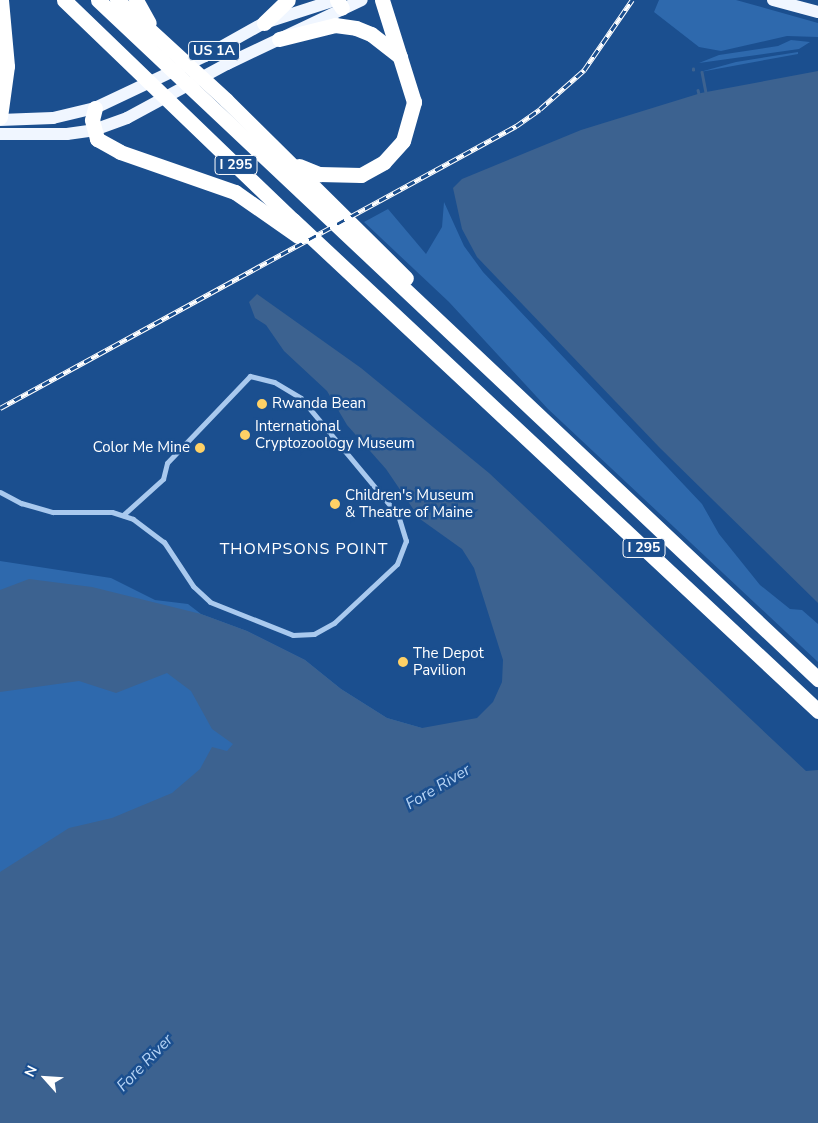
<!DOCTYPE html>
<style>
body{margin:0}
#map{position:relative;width:818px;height:1123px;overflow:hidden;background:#1b4f8f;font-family:"Nunito Sans",sans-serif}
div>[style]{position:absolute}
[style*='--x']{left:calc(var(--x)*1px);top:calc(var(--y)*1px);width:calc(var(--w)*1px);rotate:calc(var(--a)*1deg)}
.green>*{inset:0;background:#2e69ad}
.water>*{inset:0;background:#3c6290}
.stream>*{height:2.5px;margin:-1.25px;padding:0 1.25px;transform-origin:1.25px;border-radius:1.25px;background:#3c6290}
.street>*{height:5px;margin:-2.5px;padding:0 2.5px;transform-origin:2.5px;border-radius:2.5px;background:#a9c9ee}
.primary>*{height:12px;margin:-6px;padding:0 6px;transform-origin:6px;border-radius:6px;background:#f0f6ff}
.highway>*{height:15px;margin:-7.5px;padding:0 7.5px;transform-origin:7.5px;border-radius:7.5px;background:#fff}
.rail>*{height:4.5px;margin-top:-2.25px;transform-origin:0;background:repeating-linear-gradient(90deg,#1b4f8f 0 8px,#fff 0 16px);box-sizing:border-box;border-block:1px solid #fff}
.dots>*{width:14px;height:14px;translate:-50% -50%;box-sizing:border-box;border:2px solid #1b4f8f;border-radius:50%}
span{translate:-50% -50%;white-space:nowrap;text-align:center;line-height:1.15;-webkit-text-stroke:5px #1b4f8f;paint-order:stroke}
.shield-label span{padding:1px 4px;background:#1b4f8f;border:1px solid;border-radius:4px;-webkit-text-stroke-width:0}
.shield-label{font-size:14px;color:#fff;font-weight:700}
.poi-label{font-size:15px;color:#fff}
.left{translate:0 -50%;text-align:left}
.right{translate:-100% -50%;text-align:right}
.neighbourhood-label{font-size:16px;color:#fff;letter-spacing:1px}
.water-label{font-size:16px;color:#b5d3f5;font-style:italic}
.north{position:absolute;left:20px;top:1053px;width:50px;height:50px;-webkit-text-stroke:4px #1b4f8f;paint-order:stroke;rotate:296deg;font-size:14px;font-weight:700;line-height:20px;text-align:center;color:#fff}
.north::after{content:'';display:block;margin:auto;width:18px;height:22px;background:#fff;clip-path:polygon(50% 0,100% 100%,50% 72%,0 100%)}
</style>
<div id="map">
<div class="green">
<div style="clip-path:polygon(659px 0,736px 0,818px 23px,818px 37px,787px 36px,721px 51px,699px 47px,654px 12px)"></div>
<div style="clip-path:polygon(791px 40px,810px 42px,799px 49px,699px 63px,719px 55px,778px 46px)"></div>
<div style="clip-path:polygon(798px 52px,798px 54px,700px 72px,736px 62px)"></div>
<div style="clip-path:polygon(444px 202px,464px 246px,483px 272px,702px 504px,719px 534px,760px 585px,790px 609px,802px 610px,818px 624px,818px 662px,548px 409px,449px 302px,364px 222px,388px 209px,426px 254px,442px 227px)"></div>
<div style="clip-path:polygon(0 561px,111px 578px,155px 600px,188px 604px,201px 614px,247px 631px,305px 660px,341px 689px,387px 718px,422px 728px,0 1123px)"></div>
</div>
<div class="water">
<div style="clip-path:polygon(818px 71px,818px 603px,660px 448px,477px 257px,462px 229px,453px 188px,462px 179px,581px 130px,701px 93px)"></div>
<div style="clip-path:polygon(257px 294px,361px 368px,489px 473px,806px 771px,818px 770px,818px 1123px,0 1123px,0 872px,69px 828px,112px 818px,172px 793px,200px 769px,212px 747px,227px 751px,233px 744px,212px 729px,191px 691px,167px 673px,116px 693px,79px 681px,0 692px,0 590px,29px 579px,92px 587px,201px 614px,247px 631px,305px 660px,341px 689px,387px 718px,422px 728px,477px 718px,493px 702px,502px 682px,503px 660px,474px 568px,462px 549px,420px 519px,386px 469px,347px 425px,327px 391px,284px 351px,266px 325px,255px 318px,249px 302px)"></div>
</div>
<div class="stream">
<div style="--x:693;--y:70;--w:1;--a:-90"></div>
<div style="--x:702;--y:72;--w:20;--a:79"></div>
<div style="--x:698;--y:90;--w:4;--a:76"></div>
</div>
<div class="street">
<div style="--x:0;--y:492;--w:24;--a:28"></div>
<div style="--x:21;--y:503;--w:33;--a:16"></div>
<div style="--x:53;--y:512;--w:59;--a:0"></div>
<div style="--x:112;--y:512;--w:22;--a:18"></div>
<div style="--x:133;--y:519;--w:39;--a:37"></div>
<div style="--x:164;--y:542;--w:53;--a:56.6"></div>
<div style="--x:193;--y:586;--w:23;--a:43"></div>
<div style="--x:210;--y:602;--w:89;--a:21.7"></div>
<div style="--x:293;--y:635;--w:21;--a:-3"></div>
<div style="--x:314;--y:634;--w:23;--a:-29"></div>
<div style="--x:334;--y:623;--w:86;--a:-43.1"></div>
<div style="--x:397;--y:564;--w:25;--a:-69"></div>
<div style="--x:406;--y:541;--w:27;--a:-107"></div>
<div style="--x:398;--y:515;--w:152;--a:-129.7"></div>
<div style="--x:301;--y:398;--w:31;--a:-149"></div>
<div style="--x:274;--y:382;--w:25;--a:-166"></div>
<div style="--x:250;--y:376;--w:120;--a:133.7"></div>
<div style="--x:167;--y:463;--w:16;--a:104"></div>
<div style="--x:163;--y:479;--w:54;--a:138"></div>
</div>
<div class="primary">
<div style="--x:773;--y:0;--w:47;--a:14.9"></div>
<div style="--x:0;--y:120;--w:53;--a:-2.2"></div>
<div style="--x:53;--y:118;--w:43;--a:-13.4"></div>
<div style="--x:95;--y:108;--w:122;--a:-25.3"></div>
<div style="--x:205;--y:56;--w:68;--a:-29.2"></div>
<div style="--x:264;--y:23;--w:75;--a:-17.9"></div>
<div style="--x:0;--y:134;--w:67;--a:0"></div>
<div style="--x:67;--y:134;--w:27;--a:-8"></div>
<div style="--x:94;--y:130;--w:35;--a:-20"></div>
<div style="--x:127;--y:118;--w:114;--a:-28.4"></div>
<div style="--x:227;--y:64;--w:149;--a:-25.4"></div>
</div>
<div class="highway">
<div style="--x:64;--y:0;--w:318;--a:43.9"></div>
<div style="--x:293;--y:220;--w:719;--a:43.08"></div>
<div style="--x:98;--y:0;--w:990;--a:43.32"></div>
<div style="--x:117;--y:0;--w:148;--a:42.5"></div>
<div style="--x:226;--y:100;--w:253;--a:44.7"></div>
<div style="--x:136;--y:0;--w:26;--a:61"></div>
<div style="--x:337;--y:0;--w:9;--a:58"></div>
<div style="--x:264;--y:23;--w:33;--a:-44"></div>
<div style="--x:279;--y:39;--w:58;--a:-14"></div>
<div style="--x:335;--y:25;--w:21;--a:8"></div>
<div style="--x:356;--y:28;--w:16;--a:22"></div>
<div style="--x:371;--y:34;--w:37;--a:38"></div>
<div style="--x:95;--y:108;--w:12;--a:104"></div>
<div style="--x:92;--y:120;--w:20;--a:75"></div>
<div style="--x:97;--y:139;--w:26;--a:29"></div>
<div style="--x:120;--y:152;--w:122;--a:19.2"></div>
<div style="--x:235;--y:192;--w:77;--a:34.9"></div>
<div style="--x:0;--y:117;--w:51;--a:-82.2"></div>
<div style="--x:7;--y:66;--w:66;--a:-95.2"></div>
<div style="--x:299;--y:166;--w:22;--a:22"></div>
<div style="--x:319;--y:174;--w:42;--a:1.4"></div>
<div style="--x:361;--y:175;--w:26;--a:-29"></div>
<div style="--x:384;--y:162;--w:28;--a:-48"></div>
<div style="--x:403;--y:141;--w:41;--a:-74.2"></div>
<div style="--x:414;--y:102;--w:107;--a:-107.4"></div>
</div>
<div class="rail">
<div style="--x:0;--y:408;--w:588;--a:-28.66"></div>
<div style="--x:516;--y:126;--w:29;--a:-35"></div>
<div style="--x:540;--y:109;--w:59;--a:-41.6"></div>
<div style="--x:584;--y:70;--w:85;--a:-55.6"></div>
</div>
<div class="dots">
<div style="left:262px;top:404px;background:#ffd166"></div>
<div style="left:245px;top:435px;background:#ffd166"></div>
<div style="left:200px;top:448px;background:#ffd166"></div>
<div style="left:335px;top:504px;background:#ffd166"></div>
<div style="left:403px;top:662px;background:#ffd166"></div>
</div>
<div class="shield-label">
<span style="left:214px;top:51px">US 1A</span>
<span style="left:236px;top:165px">I 295</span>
<span style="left:644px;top:548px">I 295</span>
</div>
<div class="poi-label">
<span class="left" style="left:272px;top:404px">Rwanda Bean</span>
<span class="left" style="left:255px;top:435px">International<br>Cryptozoology Museum</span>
<span class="right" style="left:190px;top:448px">Color Me Mine</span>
<span class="left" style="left:345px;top:504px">Children's Museum<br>&amp; Theatre of Maine</span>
<span class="left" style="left:413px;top:662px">The Depot<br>Pavilion</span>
</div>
<div class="neighbourhood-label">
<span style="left:304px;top:549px">THOMPSONS POINT</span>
</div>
<div class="water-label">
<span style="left:438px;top:787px;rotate:-31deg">Fore River</span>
<span style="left:145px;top:1063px;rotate:-46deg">Fore River</span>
</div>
<div class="north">N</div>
</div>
